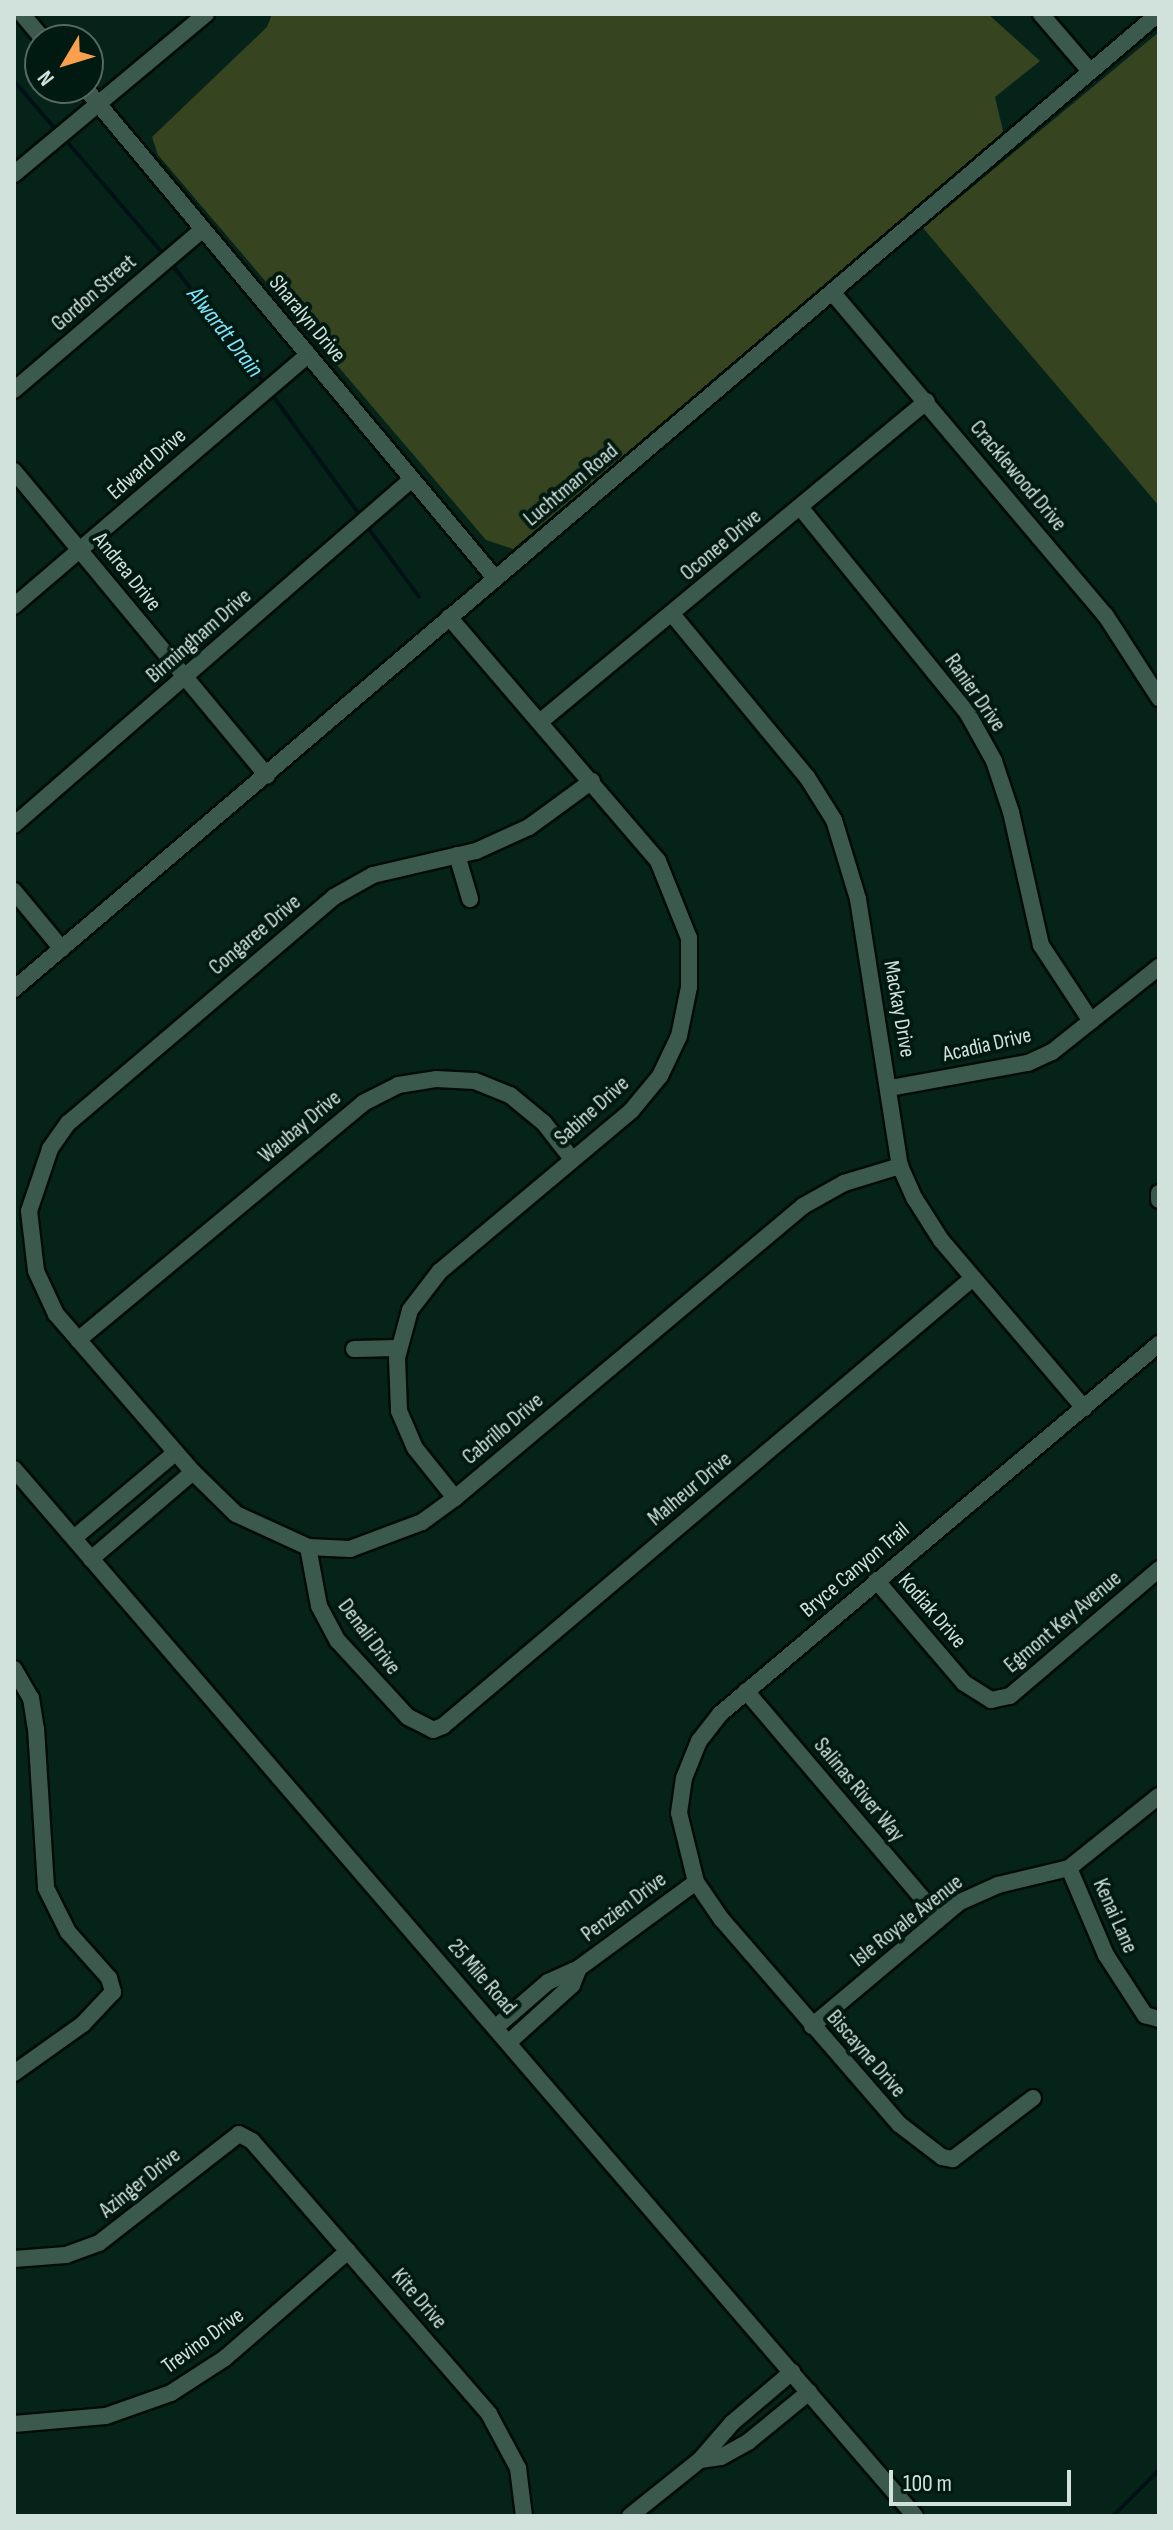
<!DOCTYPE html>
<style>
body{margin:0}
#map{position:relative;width:1173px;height:2530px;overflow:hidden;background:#06231a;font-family:"Sofia Sans Condensed",sans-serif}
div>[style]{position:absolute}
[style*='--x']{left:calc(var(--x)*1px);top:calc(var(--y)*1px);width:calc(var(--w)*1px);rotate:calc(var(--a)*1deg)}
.green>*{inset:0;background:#364420}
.stream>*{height:4px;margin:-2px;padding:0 2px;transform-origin:2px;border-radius:2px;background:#001115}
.roads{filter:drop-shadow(2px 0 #000c05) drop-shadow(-2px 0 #000c05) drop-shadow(0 2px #000c05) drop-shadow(0 -2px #000c05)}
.minor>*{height:16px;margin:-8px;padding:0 8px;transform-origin:8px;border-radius:8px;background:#3c594e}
span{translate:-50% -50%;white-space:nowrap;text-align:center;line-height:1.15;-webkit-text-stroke:8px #001911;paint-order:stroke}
.street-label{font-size:22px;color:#d1e1db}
.water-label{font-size:24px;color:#7de6fd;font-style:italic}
.frame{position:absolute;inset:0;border:16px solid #d1e1db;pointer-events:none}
.north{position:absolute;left:24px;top:24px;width:80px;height:80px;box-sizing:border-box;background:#001911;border:2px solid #546962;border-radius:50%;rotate:232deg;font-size:22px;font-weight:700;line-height:32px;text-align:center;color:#d1e1db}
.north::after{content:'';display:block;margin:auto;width:28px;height:36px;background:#f9a04c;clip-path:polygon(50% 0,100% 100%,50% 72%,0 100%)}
.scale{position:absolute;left:889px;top:2470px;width:182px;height:36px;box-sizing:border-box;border:4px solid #d1e1db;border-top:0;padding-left:10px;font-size:24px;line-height:28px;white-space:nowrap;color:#d1e1db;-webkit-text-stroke:6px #001911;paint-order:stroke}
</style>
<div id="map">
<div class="green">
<div style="clip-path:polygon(272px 14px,988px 14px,1040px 61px,995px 97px,1004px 135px,513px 549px,486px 540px,158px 155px,152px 137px,267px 27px)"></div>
<div style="clip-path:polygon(1159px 32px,1159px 506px,923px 228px)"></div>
</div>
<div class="stream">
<div style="--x:14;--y:81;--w:66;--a:49.3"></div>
<div style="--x:63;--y:137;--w:155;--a:49.4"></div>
<div style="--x:170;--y:262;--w:155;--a:52.1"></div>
<div style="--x:270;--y:392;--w:155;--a:53.9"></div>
<div style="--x:366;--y:525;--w:89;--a:53.6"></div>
<div style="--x:1113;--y:2516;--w:65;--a:-45"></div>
</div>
<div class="roads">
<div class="minor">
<div style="--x:22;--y:14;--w:34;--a:50"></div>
<div style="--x:1041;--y:14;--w:75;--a:49.3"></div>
<div style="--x:85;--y:88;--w:639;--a:50.08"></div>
<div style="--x:14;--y:174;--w:250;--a:-39.8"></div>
<div style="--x:832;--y:292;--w:424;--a:49.8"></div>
<div style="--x:1106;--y:616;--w:98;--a:57.1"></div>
<div style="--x:14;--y:390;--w:248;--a:-40.4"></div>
<div style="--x:14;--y:471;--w:396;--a:50.3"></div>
<div style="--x:800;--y:507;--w:267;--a:50.9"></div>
<div style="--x:968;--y:714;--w:54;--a:61"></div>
<div style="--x:994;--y:761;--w:54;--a:71.6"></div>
<div style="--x:1011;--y:812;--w:136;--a:77.3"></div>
<div style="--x:1041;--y:945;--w:91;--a:56.7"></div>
<div style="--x:14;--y:606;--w:387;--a:-40.5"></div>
<div style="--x:672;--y:614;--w:212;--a:50.4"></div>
<div style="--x:807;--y:777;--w:51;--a:57.9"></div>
<div style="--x:834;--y:820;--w:83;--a:73.1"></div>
<div style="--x:858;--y:899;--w:270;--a:81.1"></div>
<div style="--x:900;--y:1166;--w:36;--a:66"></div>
<div style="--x:915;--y:1199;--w:49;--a:57.6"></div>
<div style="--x:941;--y:1240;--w:221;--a:49.6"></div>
<div style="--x:449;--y:617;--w:321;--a:49.4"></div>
<div style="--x:658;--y:861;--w:83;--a:68.1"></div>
<div style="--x:689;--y:938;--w:49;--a:90"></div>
<div style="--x:689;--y:987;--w:50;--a:101.5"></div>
<div style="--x:679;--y:1036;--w:44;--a:115.4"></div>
<div style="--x:660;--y:1076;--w:45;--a:129.6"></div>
<div style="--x:631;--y:1111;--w:249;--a:140"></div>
<div style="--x:440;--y:1271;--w:49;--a:127.6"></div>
<div style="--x:410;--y:1310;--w:50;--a:105.2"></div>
<div style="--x:397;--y:1358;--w:53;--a:87.8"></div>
<div style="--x:399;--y:1411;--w:40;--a:66.6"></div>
<div style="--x:415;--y:1448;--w:64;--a:51.3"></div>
<div style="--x:541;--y:721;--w:501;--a:-39.66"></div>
<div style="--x:592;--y:781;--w:78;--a:143.9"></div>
<div style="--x:529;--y:827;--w:58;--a:155.6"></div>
<div style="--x:476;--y:851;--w:106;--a:166.9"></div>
<div style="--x:373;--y:875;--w:45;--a:150.6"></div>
<div style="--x:334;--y:897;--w:349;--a:139.6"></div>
<div style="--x:68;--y:1123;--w:32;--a:125"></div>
<div style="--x:50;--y:1149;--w:65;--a:108.7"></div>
<div style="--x:29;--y:1211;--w:60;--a:83.3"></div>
<div style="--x:36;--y:1271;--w:47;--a:65.1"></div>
<div style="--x:56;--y:1314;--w:209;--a:49.1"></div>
<div style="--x:193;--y:1472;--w:60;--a:44.3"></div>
<div style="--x:236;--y:1514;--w:79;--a:24.6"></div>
<div style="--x:308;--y:1547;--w:42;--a:2.7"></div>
<div style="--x:350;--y:1549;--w:77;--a:-20.6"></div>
<div style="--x:422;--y:1522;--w:41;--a:-36"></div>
<div style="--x:455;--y:1498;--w:454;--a:-40"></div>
<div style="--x:803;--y:1206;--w:47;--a:-29.3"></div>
<div style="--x:844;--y:1183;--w:59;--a:-16.9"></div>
<div style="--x:14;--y:825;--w:527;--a:-41"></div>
<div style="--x:457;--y:855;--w:46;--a:73.5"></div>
<div style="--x:14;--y:891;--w:75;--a:50.4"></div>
<div style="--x:14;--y:989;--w:1503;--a:-40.44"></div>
<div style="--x:890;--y:1088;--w:140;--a:-10.3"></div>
<div style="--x:1028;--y:1063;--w:26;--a:-25"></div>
<div style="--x:1052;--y:1052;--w:137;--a:-38.5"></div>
<div style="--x:1159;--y:1193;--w:7;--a:90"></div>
<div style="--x:78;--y:1340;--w:371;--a:-39.7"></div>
<div style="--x:363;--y:1103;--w:39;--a:-27"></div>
<div style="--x:398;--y:1085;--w:38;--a:-9"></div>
<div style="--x:436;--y:1079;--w:39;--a:3"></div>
<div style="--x:475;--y:1081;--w:38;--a:22"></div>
<div style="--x:510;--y:1095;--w:44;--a:39.5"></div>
<div style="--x:544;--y:1123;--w:46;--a:52.1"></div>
<div style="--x:354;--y:1349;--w:45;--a:-1.3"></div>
<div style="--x:14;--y:1469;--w:1381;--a:49.29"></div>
<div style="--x:74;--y:1538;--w:133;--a:-40.1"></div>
<div style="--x:308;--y:1547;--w:60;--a:79.4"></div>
<div style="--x:319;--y:1606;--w:40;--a:62"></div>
<div style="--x:338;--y:1641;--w:103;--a:47.4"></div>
<div style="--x:408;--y:1717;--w:28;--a:27"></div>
<div style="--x:433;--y:1730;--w:11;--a:-22"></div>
<div style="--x:443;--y:1726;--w:694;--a:-40.21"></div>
<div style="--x:91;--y:1559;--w:134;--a:-40.5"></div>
<div style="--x:876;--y:1580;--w:135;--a:49.5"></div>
<div style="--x:964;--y:1683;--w:32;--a:32"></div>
<div style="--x:991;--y:1700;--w:19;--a:-12"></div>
<div style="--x:1010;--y:1696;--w:196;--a:-40.4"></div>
<div style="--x:14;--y:1669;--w:34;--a:60"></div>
<div style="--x:31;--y:1698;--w:30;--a:81"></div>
<div style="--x:36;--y:1728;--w:160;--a:86.4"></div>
<div style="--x:46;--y:1888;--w:49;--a:63.4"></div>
<div style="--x:68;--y:1932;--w:62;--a:48.3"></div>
<div style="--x:109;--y:1978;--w:15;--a:74"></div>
<div style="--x:113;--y:1992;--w:44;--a:133.2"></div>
<div style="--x:83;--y:2024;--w:85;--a:144.6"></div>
<div style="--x:746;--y:1691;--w:298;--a:49.6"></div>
<div style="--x:1069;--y:1868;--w:95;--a:67"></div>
<div style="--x:1106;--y:1955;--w:72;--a:57"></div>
<div style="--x:1145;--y:2015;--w:15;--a:16"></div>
<div style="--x:812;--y:2026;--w:193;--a:-40"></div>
<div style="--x:960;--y:1902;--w:42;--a:-24.1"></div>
<div style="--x:998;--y:1885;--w:73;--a:-13.5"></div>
<div style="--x:1069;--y:1868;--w:115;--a:-38.7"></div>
<div style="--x:496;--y:2027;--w:69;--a:-40.9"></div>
<div style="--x:548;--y:1982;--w:34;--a:-24"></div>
<div style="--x:579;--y:1968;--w:145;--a:-36.3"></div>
<div style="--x:509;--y:2042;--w:85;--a:-42.1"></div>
<div style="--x:572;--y:1985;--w:18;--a:-68"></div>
<div style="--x:1033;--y:2098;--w:101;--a:142.7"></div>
<div style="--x:953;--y:2159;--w:11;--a:-170"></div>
<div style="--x:942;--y:2157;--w:54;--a:-142.5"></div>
<div style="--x:899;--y:2124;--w:270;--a:-130.9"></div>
<div style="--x:722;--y:1920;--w:46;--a:-124.4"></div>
<div style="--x:696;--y:1882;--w:71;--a:-103.8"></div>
<div style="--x:679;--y:1813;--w:35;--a:-82"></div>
<div style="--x:684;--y:1778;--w:40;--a:-68"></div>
<div style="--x:699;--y:1741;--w:34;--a:-52"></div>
<div style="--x:720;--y:1714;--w:574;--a:-40.13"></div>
<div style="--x:14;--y:2259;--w:52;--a:-4.4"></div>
<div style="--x:66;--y:2255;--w:35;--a:-20"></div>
<div style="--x:99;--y:2243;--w:177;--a:-37.9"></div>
<div style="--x:239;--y:2134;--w:15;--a:28"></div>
<div style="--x:252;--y:2141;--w:362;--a:49"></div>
<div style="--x:489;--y:2414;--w:61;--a:61.8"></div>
<div style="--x:518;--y:2468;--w:48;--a:82.9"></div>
<div style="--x:14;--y:2424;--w:92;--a:-5"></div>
<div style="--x:106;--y:2416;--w:69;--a:-19.5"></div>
<div style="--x:171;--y:2393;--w:64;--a:-32.9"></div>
<div style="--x:225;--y:2358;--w:163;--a:-41"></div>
<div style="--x:700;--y:2460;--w:21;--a:-8"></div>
<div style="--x:721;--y:2457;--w:31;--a:-29"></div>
<div style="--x:748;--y:2442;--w:79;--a:-39.3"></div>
<div style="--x:630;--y:2516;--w:90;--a:-38.7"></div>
<div style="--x:700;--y:2460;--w:49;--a:-49.1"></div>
<div style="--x:732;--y:2423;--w:79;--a:-40.4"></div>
</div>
</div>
<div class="street-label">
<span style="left:94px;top:293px;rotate:-41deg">Gordon Street</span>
<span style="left:307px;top:319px;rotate:50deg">Sharalyn Drive</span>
<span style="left:147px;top:464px;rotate:-41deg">Edward Drive</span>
<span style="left:1018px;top:476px;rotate:50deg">Cracklewood Drive</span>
<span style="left:571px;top:485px;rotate:-40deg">Luchtman Road</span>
<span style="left:721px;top:545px;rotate:-40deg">Oconee Drive</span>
<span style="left:127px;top:572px;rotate:51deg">Andrea Drive</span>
<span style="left:199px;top:636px;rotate:-41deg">Birmingham Drive</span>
<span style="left:975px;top:693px;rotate:55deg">Ranier Drive</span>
<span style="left:255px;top:935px;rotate:-40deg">Congaree Drive</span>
<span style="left:899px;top:1009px;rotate:80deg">Mackay Drive</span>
<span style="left:987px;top:1045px;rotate:-13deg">Acadia Drive</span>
<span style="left:592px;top:1111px;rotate:-42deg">Sabine Drive</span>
<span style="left:300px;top:1127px;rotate:-40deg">Waubay Drive</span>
<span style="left:503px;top:1429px;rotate:-40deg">Cabrillo Drive</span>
<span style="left:690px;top:1489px;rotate:-40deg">Malheur Drive</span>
<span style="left:855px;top:1570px;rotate:-40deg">Bryce Canyon Trail</span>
<span style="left:932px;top:1611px;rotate:49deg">Kodiak Drive</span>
<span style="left:1063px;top:1622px;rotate:-40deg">Egmont Key Avenue</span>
<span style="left:369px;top:1637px;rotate:53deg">Denali Drive</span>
<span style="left:859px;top:1790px;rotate:50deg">Salinas River Way</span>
<span style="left:624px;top:1907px;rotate:-37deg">Penzien Drive</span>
<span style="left:1115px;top:1916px;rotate:66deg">Kenai Lane</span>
<span style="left:907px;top:1921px;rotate:-38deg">Isle Royale Avenue</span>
<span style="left:482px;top:1977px;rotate:49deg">25 Mile Road</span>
<span style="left:866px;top:2054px;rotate:49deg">Biscayne Drive</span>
<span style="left:140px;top:2183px;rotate:-39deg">Azinger Drive</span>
<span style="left:419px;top:2299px;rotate:49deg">Kite Drive</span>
<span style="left:203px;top:2341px;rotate:-36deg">Trevino Drive</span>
</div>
<div class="water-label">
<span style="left:225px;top:332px;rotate:52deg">Alwardt Drain</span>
</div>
<div class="frame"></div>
<div class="north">N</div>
<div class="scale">100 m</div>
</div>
